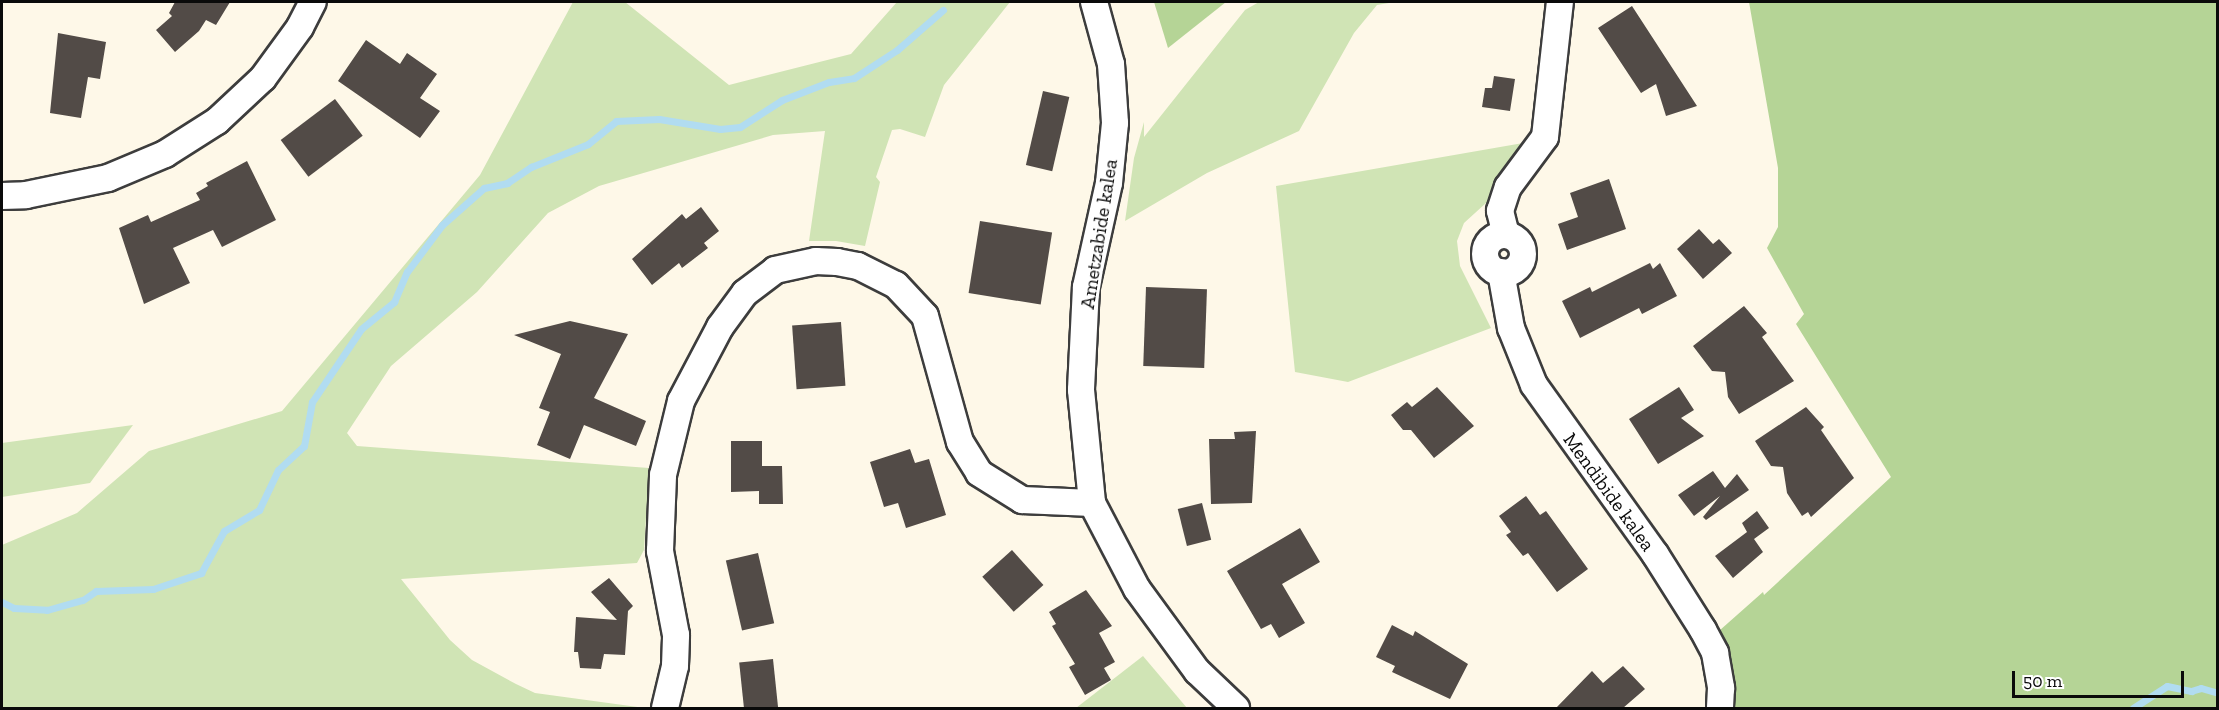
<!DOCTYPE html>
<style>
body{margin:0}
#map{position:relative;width:2219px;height:710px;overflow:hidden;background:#fef8e8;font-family:"Zilla Slab",serif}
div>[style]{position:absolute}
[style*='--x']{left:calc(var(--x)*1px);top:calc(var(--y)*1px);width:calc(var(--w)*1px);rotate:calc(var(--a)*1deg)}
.green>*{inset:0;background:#d0e4b5}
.forest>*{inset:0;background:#b5d496}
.stream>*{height:7px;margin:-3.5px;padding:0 3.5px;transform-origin:3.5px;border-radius:3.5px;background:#b1dcf1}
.building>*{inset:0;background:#524b47;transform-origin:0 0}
.roads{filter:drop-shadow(2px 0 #3d3d3d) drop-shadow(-2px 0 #3d3d3d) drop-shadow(0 2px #3d3d3d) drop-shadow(0 -2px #3d3d3d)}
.minor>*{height:26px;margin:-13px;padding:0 13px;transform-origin:13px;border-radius:13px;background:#fff}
.minor>.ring{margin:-13px;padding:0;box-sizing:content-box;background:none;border:26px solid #fff;border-radius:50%}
span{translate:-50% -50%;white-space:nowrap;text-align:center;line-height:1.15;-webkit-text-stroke:6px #fff;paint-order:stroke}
.street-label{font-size:20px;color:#0a0a0a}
.frame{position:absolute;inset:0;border:3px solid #0a0a0a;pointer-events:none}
.scale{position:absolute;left:2012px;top:671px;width:172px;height:27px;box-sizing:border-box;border:3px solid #0a0a0a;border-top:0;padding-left:8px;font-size:18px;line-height:21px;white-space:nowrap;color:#0a0a0a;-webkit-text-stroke:4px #fff;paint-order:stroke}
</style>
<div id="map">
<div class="green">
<div style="clip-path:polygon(573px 2px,625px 2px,729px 85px,851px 54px,897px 2px,1010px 2px,944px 85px,925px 137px,900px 129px,892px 130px,876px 177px,880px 182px,865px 246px,836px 241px,809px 241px,825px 131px,773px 135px,599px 186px,548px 213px,477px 292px,391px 366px,347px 433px,357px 446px,649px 468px,644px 550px,637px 563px,401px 579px,450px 640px,472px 660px,516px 684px,535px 693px,645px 708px,2px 708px,2px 545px,77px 513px,149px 451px,282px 411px,480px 175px)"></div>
<div style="clip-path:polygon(1259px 2px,1395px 2px,1377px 5px,1354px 33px,1299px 131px,1207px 173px,1125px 221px,1134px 158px,1144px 122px,1144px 137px,1245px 10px)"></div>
<div style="clip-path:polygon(1534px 141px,1497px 193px,1464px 223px,1457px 241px,1460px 266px,1491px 328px,1348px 382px,1295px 372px,1276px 186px)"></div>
<div style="clip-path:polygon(133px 425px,90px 483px,2px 497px,2px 443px)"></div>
<div style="clip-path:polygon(1143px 656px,1187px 708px,1076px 708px)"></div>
</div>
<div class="forest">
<div style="clip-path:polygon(1154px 2px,1226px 2px,1168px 48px)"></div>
<div style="clip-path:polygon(1749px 2px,2217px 2px,2217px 708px,1712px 708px,1702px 646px,1763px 592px,1764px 595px,1891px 477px,1796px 324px,1804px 314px,1767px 248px,1778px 227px,1778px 168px)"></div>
</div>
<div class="stream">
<div style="--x:2;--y:602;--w:13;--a:27"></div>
<div style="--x:14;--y:608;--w:33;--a:3"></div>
<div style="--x:47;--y:610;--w:37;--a:-16"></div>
<div style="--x:83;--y:600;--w:16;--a:-35"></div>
<div style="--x:96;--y:591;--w:57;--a:-2"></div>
<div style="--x:153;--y:589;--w:51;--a:-18.4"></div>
<div style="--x:201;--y:573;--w:48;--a:-61.3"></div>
<div style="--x:224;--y:531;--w:41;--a:-31"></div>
<div style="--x:259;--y:510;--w:44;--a:-64.6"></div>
<div style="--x:278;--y:470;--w:35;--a:-43"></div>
<div style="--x:304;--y:446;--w:45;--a:-79.7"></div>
<div style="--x:312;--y:402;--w:88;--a:-56.1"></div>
<div style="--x:361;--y:329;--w:43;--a:-39.3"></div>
<div style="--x:394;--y:302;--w:33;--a:-67"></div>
<div style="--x:407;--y:272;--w:59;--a:-53.3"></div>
<div style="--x:442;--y:225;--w:56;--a:-41.4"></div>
<div style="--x:484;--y:188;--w:24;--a:-12"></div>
<div style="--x:507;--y:183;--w:29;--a:-34"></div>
<div style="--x:531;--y:167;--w:61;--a:-22"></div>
<div style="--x:588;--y:144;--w:36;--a:-39"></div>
<div style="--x:616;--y:121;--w:43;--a:-2.7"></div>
<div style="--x:659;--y:119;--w:62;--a:9.3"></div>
<div style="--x:720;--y:129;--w:20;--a:-6"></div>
<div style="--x:740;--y:127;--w:50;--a:-32.7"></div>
<div style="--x:782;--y:100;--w:50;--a:-21"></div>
<div style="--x:829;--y:82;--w:25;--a:-9"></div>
<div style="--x:854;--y:78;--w:51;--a:-33.1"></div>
<div style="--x:897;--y:50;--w:61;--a:-41"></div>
<div style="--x:2133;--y:708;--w:40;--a:-32.9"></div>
<div style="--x:2167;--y:686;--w:25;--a:12"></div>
<div style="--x:2191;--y:691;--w:10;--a:-17"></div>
<div style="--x:2201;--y:688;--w:18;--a:16"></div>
</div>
<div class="building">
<div style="clip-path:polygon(175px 2px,230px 2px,216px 25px,206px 20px,199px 31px,175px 52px,156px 30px,172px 16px,169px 13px)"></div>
<div style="clip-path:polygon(1632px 6px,1697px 106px,1666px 116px,1656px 84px,1641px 93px,1598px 28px)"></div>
<div style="clip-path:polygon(58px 33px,106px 42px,100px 79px,88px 77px,81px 118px,50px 113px)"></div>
<div style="clip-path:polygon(366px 40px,400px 64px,407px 53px,437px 74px,420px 98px,440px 111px,420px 138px,338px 81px)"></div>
<div style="clip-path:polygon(1494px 76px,1515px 79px,1510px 111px,1482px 107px,1485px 88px,1492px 88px)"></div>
<div style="left:1043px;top:91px;width:27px;height:76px;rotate:13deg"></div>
<div style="left:335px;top:99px;width:46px;height:68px;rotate:53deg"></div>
<div style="clip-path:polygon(247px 161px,276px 220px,222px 247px,213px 230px,173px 248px,190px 283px,144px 304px,119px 228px,148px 215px,151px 222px,200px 200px,196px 193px,208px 186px,206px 183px)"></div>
<div style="clip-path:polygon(1609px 179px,1626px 229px,1567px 250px,1558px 224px,1578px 217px,1570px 193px)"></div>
<div style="clip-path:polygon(701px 207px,719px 231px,704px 243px,708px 248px,682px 268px,679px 263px,652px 285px,632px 259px,682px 214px,686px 219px)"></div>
<div style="left:980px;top:221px;width:73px;height:73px;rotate:9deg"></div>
<div style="clip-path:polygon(1699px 229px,1713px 244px,1719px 239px,1732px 253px,1703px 279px,1677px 249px)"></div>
<div style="clip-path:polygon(1650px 263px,1653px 269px,1660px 263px,1677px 296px,1642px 314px,1639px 308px,1580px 338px,1562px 301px,1590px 287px,1592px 292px)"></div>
<div style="left:1146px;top:287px;width:61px;height:79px;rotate:2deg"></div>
<div style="clip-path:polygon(1744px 306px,1767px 333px,1762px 337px,1794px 381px,1739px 414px,1728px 397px,1725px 372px,1712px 371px,1693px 346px)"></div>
<div style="clip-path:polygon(570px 321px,628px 334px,594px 398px,646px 421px,636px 446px,584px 425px,570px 459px,537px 445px,550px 412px,539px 408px,561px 354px,514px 335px)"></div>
<div style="left:841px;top:322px;width:64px;height:49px;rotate:86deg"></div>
<div style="clip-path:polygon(1437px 387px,1474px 426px,1434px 458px,1411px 430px,1403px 430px,1391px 415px,1407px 402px,1412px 407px)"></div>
<div style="clip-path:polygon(1679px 387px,1694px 410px,1681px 418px,1704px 436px,1658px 464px,1629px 419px)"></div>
<div style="clip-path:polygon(1806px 407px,1824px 427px,1821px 430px,1854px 478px,1811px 517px,1808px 512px,1802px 516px,1787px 493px,1783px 467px,1771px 466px,1755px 441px)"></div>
<div style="clip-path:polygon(1256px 431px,1252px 503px,1211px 504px,1209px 439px,1235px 439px,1234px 432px)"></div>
<div style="clip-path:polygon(731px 441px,762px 441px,762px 466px,782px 466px,783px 504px,759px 504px,759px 491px,731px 492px)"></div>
<div style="clip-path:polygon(910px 449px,915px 463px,929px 459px,946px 515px,906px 528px,898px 503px,884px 507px,870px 462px)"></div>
<div style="clip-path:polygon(1713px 471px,1725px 488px,1737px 474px,1749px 490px,1706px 520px,1703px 517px,1720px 496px,1694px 516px,1678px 495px)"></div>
<div style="clip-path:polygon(1526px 496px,1540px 515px,1546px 511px,1588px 569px,1557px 592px,1528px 553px,1523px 556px,1506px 535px,1511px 532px,1499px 516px)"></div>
<div style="left:1202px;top:503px;width:38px;height:25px;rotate:76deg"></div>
<div style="clip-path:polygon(1757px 511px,1769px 528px,1754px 539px,1763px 552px,1733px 578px,1715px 556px,1747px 532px,1742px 523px)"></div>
<div style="clip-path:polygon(1300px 528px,1320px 562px,1282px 584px,1305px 623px,1279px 638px,1271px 624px,1261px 629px,1227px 571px)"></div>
<div style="left:1012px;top:550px;width:47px;height:40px;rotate:48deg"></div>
<div style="left:758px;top:553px;width:72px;height:33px;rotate:77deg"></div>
<div style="clip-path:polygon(609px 578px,633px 606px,628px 611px,625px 655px,604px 654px,601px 669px,580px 668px,578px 652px,574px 652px,576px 617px,617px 620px,591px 592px)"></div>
<div style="clip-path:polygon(1086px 590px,1112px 626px,1099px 633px,1115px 662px,1104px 668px,1111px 680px,1085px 695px,1069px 667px,1075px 664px,1052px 626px,1056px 624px,1049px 612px)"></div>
<div style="clip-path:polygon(1392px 625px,1413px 636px,1415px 631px,1468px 664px,1450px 699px,1392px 672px,1395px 666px,1376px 657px)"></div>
<div style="left:773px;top:659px;width:49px;height:34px;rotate:84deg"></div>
<div style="clip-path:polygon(1623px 666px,1645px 689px,1623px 708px,1556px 708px,1592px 671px,1603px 683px)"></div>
</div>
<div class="roads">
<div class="minor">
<div style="--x:1094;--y:2;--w:64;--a:74.7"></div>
<div style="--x:1111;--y:64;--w:59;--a:86.1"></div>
<div style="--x:1115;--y:123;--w:60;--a:95.7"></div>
<div style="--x:1109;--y:183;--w:107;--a:102.5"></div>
<div style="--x:1086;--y:287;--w:103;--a:92.8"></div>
<div style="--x:1081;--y:390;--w:114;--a:84.4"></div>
<div style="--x:1092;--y:503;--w:97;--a:62.4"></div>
<div style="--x:1137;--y:589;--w:102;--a:53.8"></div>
<div style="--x:1197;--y:671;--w:54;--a:43.5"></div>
<div style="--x:2;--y:196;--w:24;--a:-2"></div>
<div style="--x:26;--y:195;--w:84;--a:-11.7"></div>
<div style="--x:108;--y:178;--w:62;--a:-22.8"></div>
<div style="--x:165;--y:154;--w:62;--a:-32.4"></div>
<div style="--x:217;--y:121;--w:63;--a:-43.1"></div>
<div style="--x:263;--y:78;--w:63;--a:-54"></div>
<div style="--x:300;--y:27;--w:28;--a:-63"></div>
<div style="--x:1506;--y:235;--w:25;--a:-104"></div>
<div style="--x:1500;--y:211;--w:25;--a:-72"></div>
<div style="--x:1508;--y:187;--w:62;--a:-53.5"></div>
<div style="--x:1545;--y:137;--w:136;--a:-83.7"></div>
<div class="ring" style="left:1485px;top:235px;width:12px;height:12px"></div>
<div style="--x:1501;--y:272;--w:57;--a:79.9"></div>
<div style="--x:1511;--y:328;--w:61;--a:68"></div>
<div style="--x:1534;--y:385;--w:208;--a:54.4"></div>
<div style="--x:1655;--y:554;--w:90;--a:57.7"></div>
<div style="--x:1703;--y:630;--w:26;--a:62"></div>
<div style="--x:1715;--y:653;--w:36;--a:80"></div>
<div style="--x:1721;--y:688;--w:20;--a:93"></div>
<div style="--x:665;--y:708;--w:43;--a:-76.6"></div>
<div style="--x:675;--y:666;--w:31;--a:-88"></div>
<div style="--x:676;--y:635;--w:86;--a:-100.8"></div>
<div style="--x:660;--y:551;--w:76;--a:-87.7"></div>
<div style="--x:663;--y:475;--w:76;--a:-76.3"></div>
<div style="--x:681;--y:401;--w:84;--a:-62.2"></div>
<div style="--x:720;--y:327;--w:42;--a:-53.7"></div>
<div style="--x:745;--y:293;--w:38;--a:-37"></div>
<div style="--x:775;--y:270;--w:42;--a:-12.4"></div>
<div style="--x:816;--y:261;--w:21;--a:3"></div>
<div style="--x:837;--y:262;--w:21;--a:11"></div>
<div style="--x:858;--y:266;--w:42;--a:26.6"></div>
<div style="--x:896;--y:285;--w:42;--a:46.9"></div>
<div style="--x:925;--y:316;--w:131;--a:74.5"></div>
<div style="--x:960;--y:442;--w:36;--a:58"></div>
<div style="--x:979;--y:473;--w:51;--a:32.1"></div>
<div style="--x:1022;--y:500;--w:70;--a:2.5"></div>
</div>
</div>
<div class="street-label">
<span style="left:1099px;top:234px;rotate:-81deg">Ametzabide kalea</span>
<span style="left:1609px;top:492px;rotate:54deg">Mendibide kalea</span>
</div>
<div class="frame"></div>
<div class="scale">50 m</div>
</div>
